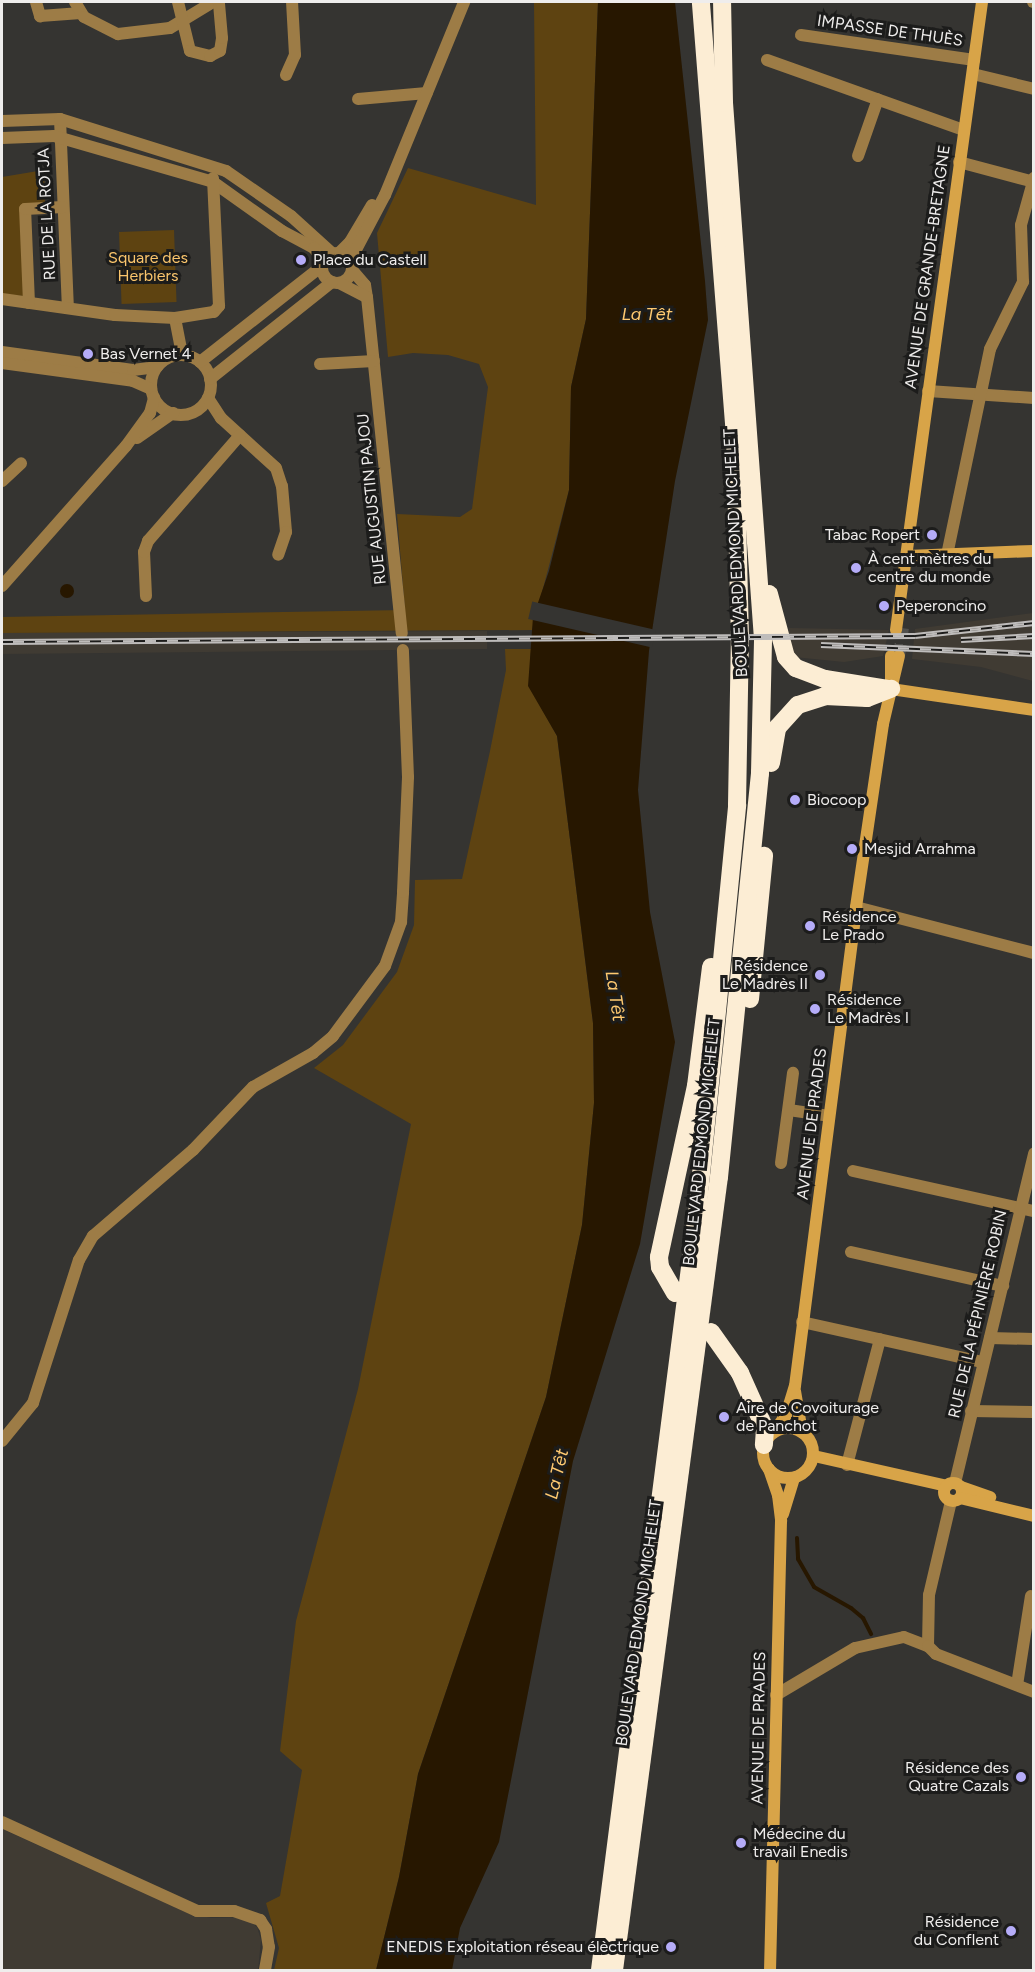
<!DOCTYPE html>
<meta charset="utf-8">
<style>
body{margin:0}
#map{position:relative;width:1035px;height:1972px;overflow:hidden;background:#353431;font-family:Figtree,sans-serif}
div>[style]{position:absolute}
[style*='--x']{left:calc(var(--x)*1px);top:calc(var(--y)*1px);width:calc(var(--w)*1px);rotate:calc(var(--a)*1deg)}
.built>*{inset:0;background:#403b33}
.green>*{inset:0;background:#5e4311;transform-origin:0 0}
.water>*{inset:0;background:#271700}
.round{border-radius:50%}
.pier>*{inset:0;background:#353431;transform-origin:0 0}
.stream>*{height:4px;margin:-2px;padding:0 2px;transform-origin:2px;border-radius:2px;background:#271700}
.secondary-tunnel>*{height:12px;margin-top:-6px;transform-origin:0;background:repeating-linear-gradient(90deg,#51504d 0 12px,transparent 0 18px)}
.street>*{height:12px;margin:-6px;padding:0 6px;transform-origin:6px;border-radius:6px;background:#9d7c46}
.street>.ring{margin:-6px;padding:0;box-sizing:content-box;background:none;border:12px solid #9d7c46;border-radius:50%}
.secondary>*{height:12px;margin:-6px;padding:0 6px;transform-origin:6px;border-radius:6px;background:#d8a448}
.secondary>.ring{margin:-6px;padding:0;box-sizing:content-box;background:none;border:12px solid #d8a448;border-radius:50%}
.highway>*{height:18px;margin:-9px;padding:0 9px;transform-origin:9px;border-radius:9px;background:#fcedd4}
.rail>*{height:6px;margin-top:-3px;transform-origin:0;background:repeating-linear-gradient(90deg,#1c1c1b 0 11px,#bebcbb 0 22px);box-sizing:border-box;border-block:2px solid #bebcbb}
.dots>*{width:16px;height:16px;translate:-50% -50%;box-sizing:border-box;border:3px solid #1c1c1b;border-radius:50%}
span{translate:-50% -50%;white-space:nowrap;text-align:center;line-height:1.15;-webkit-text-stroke:6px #1c1c1b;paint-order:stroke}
.street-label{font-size:16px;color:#efedec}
.park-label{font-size:16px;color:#fac56c}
.poi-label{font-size:16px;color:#efedec}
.left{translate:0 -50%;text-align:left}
.right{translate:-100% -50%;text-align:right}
.water-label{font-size:18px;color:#fec970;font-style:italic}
.frame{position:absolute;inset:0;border:3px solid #efedec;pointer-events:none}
</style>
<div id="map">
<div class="built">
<div style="clip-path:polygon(1033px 613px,1033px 681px,981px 667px,912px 659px,915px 629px)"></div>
<div style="clip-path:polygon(789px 628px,889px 630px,883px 656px,844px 662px,794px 657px,789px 647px)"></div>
<div style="clip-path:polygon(487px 631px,487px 649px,2px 654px,2px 633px)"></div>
<div style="clip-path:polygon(2px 1829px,183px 1911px,211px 1918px,244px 1917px,257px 1927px,261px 1940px,258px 1970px,2px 1970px)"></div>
</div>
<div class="green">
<div style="clip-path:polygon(534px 2px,598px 2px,586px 319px,571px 387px,569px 490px,532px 630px,2px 633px,2px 617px,405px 610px,397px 514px,460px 517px,472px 509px,488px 387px,479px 364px,448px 355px,413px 353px,388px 357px,377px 233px,408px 168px,536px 205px)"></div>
<div style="clip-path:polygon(44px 170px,45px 202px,22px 207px,23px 296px,2px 294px,2px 177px)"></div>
<div style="left:174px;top:230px;width:72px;height:55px;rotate:88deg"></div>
<div style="clip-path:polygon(505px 649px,531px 649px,529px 686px,557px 736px,593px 1023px,594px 1103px,582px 1225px,546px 1397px,418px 1774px,399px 1877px,376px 1970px,274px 1970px,279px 1948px,266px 1903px,280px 1896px,302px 1770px,280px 1751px,296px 1621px,358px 1389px,411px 1124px,314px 1068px,343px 1045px,397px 972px,414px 925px,415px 880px,462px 879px,490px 751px,506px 670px)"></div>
</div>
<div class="water">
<div style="clip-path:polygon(598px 2px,675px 2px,705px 281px,708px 320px,675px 481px,649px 651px,638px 790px,650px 912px,675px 1042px,640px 1244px,573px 1461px,499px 1842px,460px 1928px,452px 1970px,376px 1970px,399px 1877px,418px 1774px,546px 1397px,582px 1225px,594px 1103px,593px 1023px,557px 736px,528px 686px,533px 617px,549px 571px,569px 490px,571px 387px,586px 319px)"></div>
<div class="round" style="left:60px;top:584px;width:14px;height:14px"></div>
</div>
<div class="pier">
<div style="left:656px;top:630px;width:18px;height:127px;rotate:103deg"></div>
</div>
<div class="stream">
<div style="--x:797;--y:1538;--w:21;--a:87"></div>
<div style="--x:798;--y:1559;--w:32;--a:60"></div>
<div style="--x:814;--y:1587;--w:43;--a:29.6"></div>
<div style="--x:851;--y:1608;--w:16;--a:40"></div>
<div style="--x:863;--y:1618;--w:18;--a:63"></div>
</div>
<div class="secondary-tunnel">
<div style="--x:899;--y:656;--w:28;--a:-82"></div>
</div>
<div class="street">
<div style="--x:36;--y:2;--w:15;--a:74"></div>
<div style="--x:40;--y:16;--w:41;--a:-4.2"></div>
<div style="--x:75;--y:2;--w:17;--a:59"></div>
<div style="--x:84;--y:17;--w:38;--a:27"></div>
<div style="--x:118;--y:34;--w:52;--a:-6.6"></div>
<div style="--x:170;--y:28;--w:50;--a:-31.2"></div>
<div style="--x:178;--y:2;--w:50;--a:76.2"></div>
<div style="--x:190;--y:51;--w:21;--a:14"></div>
<div style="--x:210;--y:56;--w:11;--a:-27"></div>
<div style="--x:220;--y:51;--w:13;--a:-81"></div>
<div style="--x:222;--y:38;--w:36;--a:-95"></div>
<div style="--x:1033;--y:2;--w:1;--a:0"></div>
<div style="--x:801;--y:35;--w:175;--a:8.2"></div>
<div style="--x:767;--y:60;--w:209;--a:19.6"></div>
<div style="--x:973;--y:74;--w:63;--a:13.8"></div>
<div style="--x:286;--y:75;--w:22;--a:-66"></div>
<div style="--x:295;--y:55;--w:53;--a:-93.2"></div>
<div style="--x:358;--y:99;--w:69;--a:-5"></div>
<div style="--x:60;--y:119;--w:189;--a:87.6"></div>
<div style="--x:2;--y:121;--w:58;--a:-2"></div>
<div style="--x:60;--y:119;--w:174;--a:17.4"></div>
<div style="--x:226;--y:171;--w:79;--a:34.7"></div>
<div style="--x:291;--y:216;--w:55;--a:42.1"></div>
<div style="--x:2;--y:138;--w:52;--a:-2.2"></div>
<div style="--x:54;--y:136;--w:166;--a:16.1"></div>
<div style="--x:213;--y:182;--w:85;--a:35.4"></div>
<div style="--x:282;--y:231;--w:36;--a:28"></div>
<div style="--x:314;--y:248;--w:16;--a:55"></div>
<div style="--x:858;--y:156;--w:60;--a:-70.7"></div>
<div style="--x:959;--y:162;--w:78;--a:14.9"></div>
<div style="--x:339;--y:253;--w:16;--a:-45"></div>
<div style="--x:350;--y:242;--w:43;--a:-59.3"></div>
<div class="ring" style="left:322px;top:253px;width:18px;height:18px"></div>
<div style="--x:350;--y:261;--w:75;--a:-62.1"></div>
<div style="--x:385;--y:195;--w:209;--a:-67.7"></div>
<div style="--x:352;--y:270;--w:20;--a:49"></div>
<div style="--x:365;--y:285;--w:12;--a:81"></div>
<div style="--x:367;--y:297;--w:338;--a:84.1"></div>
<div style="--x:339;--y:283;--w:31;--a:27"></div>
<div style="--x:2;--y:299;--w:114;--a:8.1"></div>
<div style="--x:115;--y:315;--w:60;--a:2.9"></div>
<div style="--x:175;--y:318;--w:37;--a:79"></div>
<div style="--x:29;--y:303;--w:94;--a:-92.4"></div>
<div style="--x:25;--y:209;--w:38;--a:-3"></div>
<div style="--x:175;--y:318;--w:39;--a:-9"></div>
<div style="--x:214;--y:312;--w:8;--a:-50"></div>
<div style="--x:219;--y:306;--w:128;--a:-92.7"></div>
<div style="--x:2;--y:352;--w:132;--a:7.8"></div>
<div style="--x:133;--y:370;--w:24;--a:-7"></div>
<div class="ring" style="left:151px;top:355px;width:48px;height:48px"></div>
<div style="--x:200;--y:362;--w:155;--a:-38.2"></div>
<div style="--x:2;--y:363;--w:132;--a:7.8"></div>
<div style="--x:133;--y:381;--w:20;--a:24"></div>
<div style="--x:320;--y:364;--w:54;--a:-3.2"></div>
<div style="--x:210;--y:379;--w:156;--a:-38.5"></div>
<div style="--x:928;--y:391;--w:106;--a:3.8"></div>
<div style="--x:208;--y:398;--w:24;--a:57"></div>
<div style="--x:221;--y:418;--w:74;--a:42.3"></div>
<div style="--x:276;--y:468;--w:19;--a:72"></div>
<div style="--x:282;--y:486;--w:46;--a:85"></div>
<div style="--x:286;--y:532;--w:24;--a:109"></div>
<div style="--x:137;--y:438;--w:44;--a:-34.8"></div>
<div style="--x:2;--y:481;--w:26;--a:-43"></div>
<div style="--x:947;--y:555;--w:210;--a:-78.2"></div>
<div style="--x:990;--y:349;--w:75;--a:-63.8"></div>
<div style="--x:1023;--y:282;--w:57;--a:-92"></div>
<div style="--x:1021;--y:225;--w:49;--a:-74.5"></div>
<div style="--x:2;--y:586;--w:187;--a:-48.5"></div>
<div style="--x:126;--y:446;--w:41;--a:-54"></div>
<div style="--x:150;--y:413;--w:16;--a:-75"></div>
<div style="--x:146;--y:596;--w:44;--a:-92.6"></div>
<div style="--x:144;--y:552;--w:12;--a:-70"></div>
<div style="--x:148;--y:541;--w:140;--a:-49"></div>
<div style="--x:856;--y:907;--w:184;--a:14.5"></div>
<div style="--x:789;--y:1110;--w:40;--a:8.5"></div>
<div style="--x:781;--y:1163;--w:91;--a:-82.4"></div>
<div style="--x:853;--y:1171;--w:185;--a:12.5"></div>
<div style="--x:851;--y:1252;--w:156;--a:12.6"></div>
<div style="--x:802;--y:1322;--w:185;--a:12.5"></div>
<div style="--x:990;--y:1338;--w:44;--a:1.3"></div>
<div style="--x:971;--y:1411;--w:63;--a:0.9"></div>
<div style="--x:2;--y:1441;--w:49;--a:-50.8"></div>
<div style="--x:33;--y:1403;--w:150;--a:-72.2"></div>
<div style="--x:79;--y:1260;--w:28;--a:-60"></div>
<div style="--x:93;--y:1236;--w:132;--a:-40.7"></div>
<div style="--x:193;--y:1150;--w:87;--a:-46.4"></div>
<div style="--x:253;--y:1087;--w:69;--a:-29.5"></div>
<div style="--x:313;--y:1053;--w:26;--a:-40"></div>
<div style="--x:333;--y:1036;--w:87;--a:-53.4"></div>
<div style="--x:385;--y:966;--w:47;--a:-70"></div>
<div style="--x:401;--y:922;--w:30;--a:-86"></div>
<div style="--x:403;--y:892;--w:115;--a:-87.5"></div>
<div style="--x:408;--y:777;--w:127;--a:-92.3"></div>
<div style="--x:847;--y:1465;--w:130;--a:-75.3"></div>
<div style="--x:955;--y:1483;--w:339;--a:-76.5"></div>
<div style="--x:928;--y:1646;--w:51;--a:-88.9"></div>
<div style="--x:929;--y:1595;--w:97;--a:-76.8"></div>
<div style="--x:1017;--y:1685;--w:90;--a:-81.1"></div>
<div style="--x:776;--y:1695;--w:92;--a:-30.7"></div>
<div style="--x:855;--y:1648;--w:50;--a:-12.7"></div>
<div style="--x:904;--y:1637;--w:26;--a:21"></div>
<div style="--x:928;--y:1646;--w:11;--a:45"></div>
<div style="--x:936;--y:1654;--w:105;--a:21.2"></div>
<div style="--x:2;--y:1822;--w:214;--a:24.5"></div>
<div style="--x:197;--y:1911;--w:37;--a:0"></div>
<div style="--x:234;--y:1911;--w:28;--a:19"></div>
<div style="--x:260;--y:1920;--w:11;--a:56"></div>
<div style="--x:266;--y:1929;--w:18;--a:81"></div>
<div style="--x:269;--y:1947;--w:23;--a:100"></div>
</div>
<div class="secondary">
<div style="--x:907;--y:556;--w:127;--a:-2.3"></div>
<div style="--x:896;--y:630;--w:634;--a:-82.2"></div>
<div style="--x:891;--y:688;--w:32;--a:-90"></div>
<div style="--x:891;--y:689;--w:145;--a:8.4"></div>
<div style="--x:795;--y:1391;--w:42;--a:80.3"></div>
<div class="ring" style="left:763px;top:1428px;width:38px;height:38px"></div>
<div style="--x:774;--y:1432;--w:21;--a:-55"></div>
<div style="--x:786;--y:1415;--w:30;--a:-73"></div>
<div style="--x:795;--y:1386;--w:483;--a:-82.7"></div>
<div style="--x:856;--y:907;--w:185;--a:-81.6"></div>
<div style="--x:883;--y:724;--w:70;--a:-76.8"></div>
<div style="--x:814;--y:1456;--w:136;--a:12.7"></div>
<div style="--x:769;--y:1469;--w:28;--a:71"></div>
<div style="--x:778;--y:1495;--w:26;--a:83"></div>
<div style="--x:781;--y:1521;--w:449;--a:91.4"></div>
<div class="ring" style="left:944px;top:1483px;width:6px;height:6px"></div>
<div style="--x:961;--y:1487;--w:31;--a:19"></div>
<div style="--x:960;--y:1498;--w:76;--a:13.7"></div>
<div style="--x:783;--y:1514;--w:38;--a:-73"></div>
</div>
<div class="highway">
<div style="--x:769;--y:594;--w:65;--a:74.9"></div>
<div style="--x:786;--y:657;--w:15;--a:48"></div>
<div style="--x:796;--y:668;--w:31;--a:21"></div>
<div style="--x:825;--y:679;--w:65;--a:8.9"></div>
<div style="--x:771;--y:763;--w:36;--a:-80"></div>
<div style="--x:777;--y:728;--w:31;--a:-48"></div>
<div style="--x:798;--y:705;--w:28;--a:-18"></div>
<div style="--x:825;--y:696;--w:42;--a:2.7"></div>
<div style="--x:867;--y:698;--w:26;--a:-21"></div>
<div style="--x:750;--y:999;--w:144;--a:-84.4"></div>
<div style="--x:675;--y:1293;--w:30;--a:-120"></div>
<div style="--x:660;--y:1267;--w:10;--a:-96"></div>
<div style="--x:659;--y:1257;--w:175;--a:-77.8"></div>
<div style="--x:696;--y:1086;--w:120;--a:-82.8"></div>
<div style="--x:711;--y:1332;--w:50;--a:54.7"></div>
<div style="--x:740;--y:1373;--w:61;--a:65.9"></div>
<div style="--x:765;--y:1429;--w:16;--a:94"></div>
<div style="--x:600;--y:1970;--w:771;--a:-82.7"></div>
<div style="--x:698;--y:1205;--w:402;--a:-84.4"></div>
<div style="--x:737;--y:805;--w:166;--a:-89"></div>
<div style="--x:740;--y:639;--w:203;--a:-91.4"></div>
<div style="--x:735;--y:436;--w:435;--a:-94.5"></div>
<div style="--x:614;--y:1970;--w:800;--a:-82.46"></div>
<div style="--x:719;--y:1177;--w:406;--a:-84.2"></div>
<div style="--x:760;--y:773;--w:134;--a:-88.7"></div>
<div style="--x:763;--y:639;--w:537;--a:-94.16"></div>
<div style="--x:724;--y:103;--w:101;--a:-91.1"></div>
</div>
<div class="rail">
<div style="--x:961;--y:640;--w:73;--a:-3.1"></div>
<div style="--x:2;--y:642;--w:913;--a:-0.38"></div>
<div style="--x:915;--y:636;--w:120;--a:-6.2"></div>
<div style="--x:821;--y:645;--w:213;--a:2.4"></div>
</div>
<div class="dots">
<div style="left:301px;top:260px;background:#b5acf8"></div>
<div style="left:88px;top:354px;background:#b5acf8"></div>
<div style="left:932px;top:535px;background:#b5acf8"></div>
<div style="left:856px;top:568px;background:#b5acf8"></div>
<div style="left:884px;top:606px;background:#b5acf8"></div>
<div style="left:795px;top:800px;background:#b5acf8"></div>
<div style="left:852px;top:849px;background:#b5acf8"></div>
<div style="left:810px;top:926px;background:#b5acf8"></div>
<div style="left:820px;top:975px;background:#b5acf8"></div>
<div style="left:815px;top:1009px;background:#b5acf8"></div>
<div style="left:724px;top:1417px;background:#b5acf8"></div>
<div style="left:1021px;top:1777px;background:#b5acf8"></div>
<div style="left:741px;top:1843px;background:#b5acf8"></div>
<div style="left:1011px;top:1931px;background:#b5acf8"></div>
<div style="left:671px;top:1947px;background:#b5acf8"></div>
</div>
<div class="street-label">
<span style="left:890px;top:31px;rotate:8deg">IMPASSE DE THUÈS</span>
<span style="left:47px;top:214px;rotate:-93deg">RUE DE LA ROTJA</span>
<span style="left:928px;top:267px;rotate:-82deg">AVENUE DE GRANDE-BRETAGNE</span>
<span style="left:372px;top:499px;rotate:-96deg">RUE AUGUSTIN PAJOU</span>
<span style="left:736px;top:553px;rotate:-93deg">BOULEVARD EDMOND MICHELET</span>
<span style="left:812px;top:1124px;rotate:-83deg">AVENUE DE PRADES</span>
<span style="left:702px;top:1142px;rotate:-84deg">BOULEVARD EDMOND MICHELET</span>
<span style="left:978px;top:1314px;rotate:-77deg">RUE DE LA PÉPINIÈRE ROBIN</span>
<span style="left:639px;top:1623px;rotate:-82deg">BOULEVARD EDMOND MICHELET</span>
<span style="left:759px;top:1728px;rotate:-89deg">AVENUE DE PRADES</span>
</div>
<div class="park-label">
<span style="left:148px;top:267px">Square des<br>Herbiers</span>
</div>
<div class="poi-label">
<span class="left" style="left:313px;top:260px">Place du Castell</span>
<span class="left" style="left:100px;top:354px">Bas Vernet 4</span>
<span class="right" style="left:920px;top:535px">Tabac Ropert</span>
<span class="left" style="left:868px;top:568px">À cent mètres du<br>centre du monde</span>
<span class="left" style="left:896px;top:606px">Peperoncino</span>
<span class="left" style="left:807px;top:800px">Biocoop</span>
<span class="left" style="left:864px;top:849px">Mesjid Arrahma</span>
<span class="left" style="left:822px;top:926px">Résidence<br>Le Prado</span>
<span class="right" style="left:808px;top:975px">Résidence<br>Le Madrès II</span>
<span class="left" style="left:827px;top:1009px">Résidence<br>Le Madrès I</span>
<span class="left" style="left:736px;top:1417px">Aire de Covoiturage<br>de Panchot</span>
<span class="right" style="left:1009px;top:1777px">Résidence des<br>Quatre Cazals</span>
<span class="left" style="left:753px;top:1843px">Médecine du<br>travail Enedis</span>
<span class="right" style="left:999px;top:1931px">Résidence<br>du Conflent</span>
<span class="right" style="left:659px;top:1947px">ENEDIS Exploitation réseau élèctrique</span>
</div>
<div class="water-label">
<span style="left:647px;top:314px">La Têt</span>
<span style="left:615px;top:996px;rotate:81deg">La Têt</span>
<span style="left:557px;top:1474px;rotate:-77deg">La Têt</span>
</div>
<div class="frame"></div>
</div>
